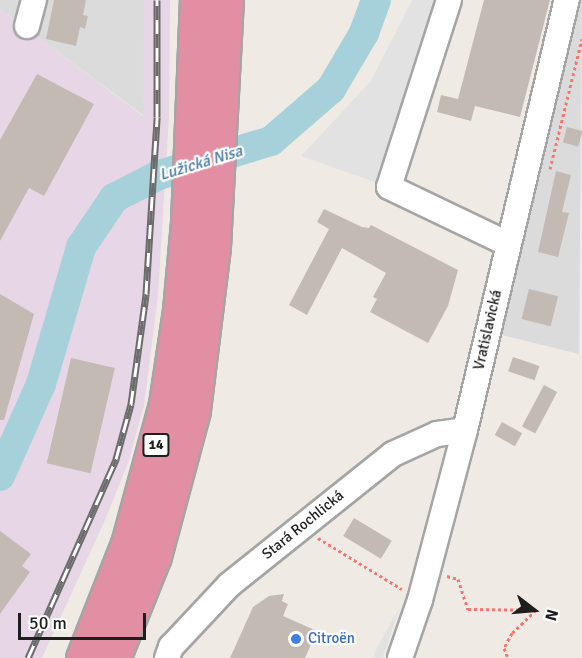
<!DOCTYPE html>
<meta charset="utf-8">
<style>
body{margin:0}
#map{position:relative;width:582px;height:658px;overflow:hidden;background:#efebe4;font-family:Signika,sans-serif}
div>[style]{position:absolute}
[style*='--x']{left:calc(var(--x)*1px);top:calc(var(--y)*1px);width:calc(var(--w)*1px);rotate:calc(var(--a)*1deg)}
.residential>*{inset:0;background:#dcdbdb}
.industrial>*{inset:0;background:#e7d6e5}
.parking>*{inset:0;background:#e2e2e2}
.river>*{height:30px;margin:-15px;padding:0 15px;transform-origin:15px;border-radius:15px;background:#a6d1db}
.building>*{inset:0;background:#c3bab4;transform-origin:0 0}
.path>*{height:3px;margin-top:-1.5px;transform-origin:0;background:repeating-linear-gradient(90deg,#f5766f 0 3px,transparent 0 6px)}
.roads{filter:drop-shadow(2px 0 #a5a5a5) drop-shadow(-2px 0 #a5a5a5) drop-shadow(0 2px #a5a5a5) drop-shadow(0 -2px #a5a5a5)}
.minor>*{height:24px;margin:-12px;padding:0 12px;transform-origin:12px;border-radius:12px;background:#fff}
.highway>*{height:33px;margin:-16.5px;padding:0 16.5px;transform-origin:16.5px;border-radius:16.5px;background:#e38fa3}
.rail>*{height:7px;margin-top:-3.5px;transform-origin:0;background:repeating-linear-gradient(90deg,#fff 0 14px,#6c6c6c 0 28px);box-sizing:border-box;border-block:2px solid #6c6c6c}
.dots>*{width:16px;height:16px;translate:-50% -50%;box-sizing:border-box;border:3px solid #fff;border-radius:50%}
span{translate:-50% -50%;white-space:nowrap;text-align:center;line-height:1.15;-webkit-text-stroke:4.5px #fff;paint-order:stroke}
.shield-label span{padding:2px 4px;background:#fff;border:2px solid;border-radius:4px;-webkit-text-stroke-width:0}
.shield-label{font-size:14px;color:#1e1e1e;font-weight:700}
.street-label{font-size:15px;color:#1e1e1e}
.shop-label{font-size:15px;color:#366cbe}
.left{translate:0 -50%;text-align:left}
.water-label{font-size:16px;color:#4b7ba2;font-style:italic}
.north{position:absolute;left:504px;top:580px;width:60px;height:60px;-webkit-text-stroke:4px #fff;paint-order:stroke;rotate:106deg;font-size:16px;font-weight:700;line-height:24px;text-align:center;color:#1e1e1e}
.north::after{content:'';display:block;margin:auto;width:21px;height:27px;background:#1e1e1e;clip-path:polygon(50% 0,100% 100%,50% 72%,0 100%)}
.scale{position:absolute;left:18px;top:613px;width:128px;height:27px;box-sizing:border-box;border:3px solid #1e1e1e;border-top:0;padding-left:8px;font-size:18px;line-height:21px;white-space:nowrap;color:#1e1e1e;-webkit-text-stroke:4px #fff;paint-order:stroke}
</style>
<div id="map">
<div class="residential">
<div style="clip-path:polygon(0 0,145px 0,144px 116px,0 9px)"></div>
<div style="clip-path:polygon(553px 0,582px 0,579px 354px,474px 328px)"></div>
</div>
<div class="industrial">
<div style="clip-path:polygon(144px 0,170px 0,169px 117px,158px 295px,144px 406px,128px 463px,105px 520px,42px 658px,0 658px,0 9px,143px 116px)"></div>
</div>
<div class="parking">
<div style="clip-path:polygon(412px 0,440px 0,389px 187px,301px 156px,371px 81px)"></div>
<div style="clip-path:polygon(399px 608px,383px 658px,373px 658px,376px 650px)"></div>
</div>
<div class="river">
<div style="--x:0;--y:476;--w:101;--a:-66"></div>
<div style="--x:41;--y:384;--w:143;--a:-73.7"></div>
<div style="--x:81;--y:247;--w:59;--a:-56"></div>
<div style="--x:114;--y:198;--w:51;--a:-27.1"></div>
<div style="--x:159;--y:175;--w:117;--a:-16.9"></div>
<div style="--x:271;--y:141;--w:79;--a:-40.9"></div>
<div style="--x:331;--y:89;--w:65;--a:-59.5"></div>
<div style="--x:364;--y:33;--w:35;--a:-70"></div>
</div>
<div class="building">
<div style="clip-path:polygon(54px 0,86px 0,83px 15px,88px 16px,85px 29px,80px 27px,76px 46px,46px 39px)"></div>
<div style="clip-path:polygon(484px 0,550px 0,520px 117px,475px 106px,471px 121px,437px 112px,441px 95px,458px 99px)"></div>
<div style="clip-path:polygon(37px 74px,94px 104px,44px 196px,29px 188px,0 241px,0 140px)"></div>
<div style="left:567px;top:127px;width:16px;height:16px;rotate:15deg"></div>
<div style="clip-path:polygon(556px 171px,571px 175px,562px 212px,569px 213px,558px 257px,538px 252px)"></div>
<div style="clip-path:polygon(324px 209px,362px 227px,369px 228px,371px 225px,458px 270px,448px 306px,428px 343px,370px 312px,377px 299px,373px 297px,386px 273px,342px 248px,307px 315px,289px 305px,329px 229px,317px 222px)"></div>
<div style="left:529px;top:289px;width:30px;height:31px;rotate:14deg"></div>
<div style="clip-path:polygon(0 294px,34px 314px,4px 420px,0 420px)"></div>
<div style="left:513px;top:357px;width:28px;height:15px;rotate:19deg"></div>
<div style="left:71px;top:358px;width:45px;height:108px;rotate:13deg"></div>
<div style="left:544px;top:385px;width:15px;height:47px;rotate:28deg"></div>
<div style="left:502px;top:422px;width:23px;height:15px;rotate:29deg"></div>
<div style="left:354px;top:518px;width:44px;height:21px;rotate:31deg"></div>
<div style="clip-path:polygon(0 531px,31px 554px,22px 566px,30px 572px,0 614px)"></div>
<div style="clip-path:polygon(284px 594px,282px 601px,288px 604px,283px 616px,317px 631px,305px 658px,230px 658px,253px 607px,269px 596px)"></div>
</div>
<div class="path">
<div style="--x:550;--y:169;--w:134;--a:-76.2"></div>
<div style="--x:318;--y:538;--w:98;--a:31.3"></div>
<div style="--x:447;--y:576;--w:11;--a:15"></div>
<div style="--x:458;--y:579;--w:32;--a:72"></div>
<div style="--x:468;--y:609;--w:68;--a:0.8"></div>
<div style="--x:536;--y:610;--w:33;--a:136"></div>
<div style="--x:512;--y:633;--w:17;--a:118"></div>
<div style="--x:504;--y:648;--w:11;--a:68"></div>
</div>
<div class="roads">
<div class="minor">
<div style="--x:449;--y:0;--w:196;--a:107.8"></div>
<div style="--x:389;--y:187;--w:132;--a:25.6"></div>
<div style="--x:27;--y:26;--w:27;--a:-75"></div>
<div style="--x:167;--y:658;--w:12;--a:-70"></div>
<div style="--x:171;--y:647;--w:85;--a:-46.9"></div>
<div style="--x:229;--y:585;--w:210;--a:-38.6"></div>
<div style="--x:393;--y:454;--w:48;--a:-24.4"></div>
<div style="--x:437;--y:434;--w:28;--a:-8"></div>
<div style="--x:400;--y:658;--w:61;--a:-71"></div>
<div style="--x:420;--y:600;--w:176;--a:-75.2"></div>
<div style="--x:465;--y:430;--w:442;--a:-76.7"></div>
</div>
<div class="highway">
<div style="--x:83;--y:658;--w:123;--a:-68.5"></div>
<div style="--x:128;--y:544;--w:145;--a:-74.8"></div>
<div style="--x:166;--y:404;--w:95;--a:-81.5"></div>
<div style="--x:180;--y:310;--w:88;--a:-84.8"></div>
<div style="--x:188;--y:222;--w:222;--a:-87.7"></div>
<div style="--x:113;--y:658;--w:110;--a:-68.1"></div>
<div style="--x:154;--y:556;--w:151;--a:-75"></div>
<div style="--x:193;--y:410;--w:164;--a:-83"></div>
<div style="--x:213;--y:247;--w:247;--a:-87"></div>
</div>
</div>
<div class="rail">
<div style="--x:28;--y:658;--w:218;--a:-66.1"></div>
<div style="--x:116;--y:459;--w:57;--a:-74.7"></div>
<div style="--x:131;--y:404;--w:111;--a:-82.2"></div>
<div style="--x:146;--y:294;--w:177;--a:-86.4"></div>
<div style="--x:157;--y:117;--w:117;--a:-90"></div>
</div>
<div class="dots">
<div style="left:296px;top:639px;background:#3f7fe0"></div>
</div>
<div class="shield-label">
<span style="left:156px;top:445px">14</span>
</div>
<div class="street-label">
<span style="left:488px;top:330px;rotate:-77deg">Vratislavická</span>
<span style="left:303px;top:525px;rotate:-39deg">Stará Rochlická</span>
</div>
<div class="shop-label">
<span class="left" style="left:308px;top:639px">Citroën</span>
</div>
<div class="water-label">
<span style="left:201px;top:163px;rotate:-17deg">Lužická Nisa</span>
</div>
<div class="north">N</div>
<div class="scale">50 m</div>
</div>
